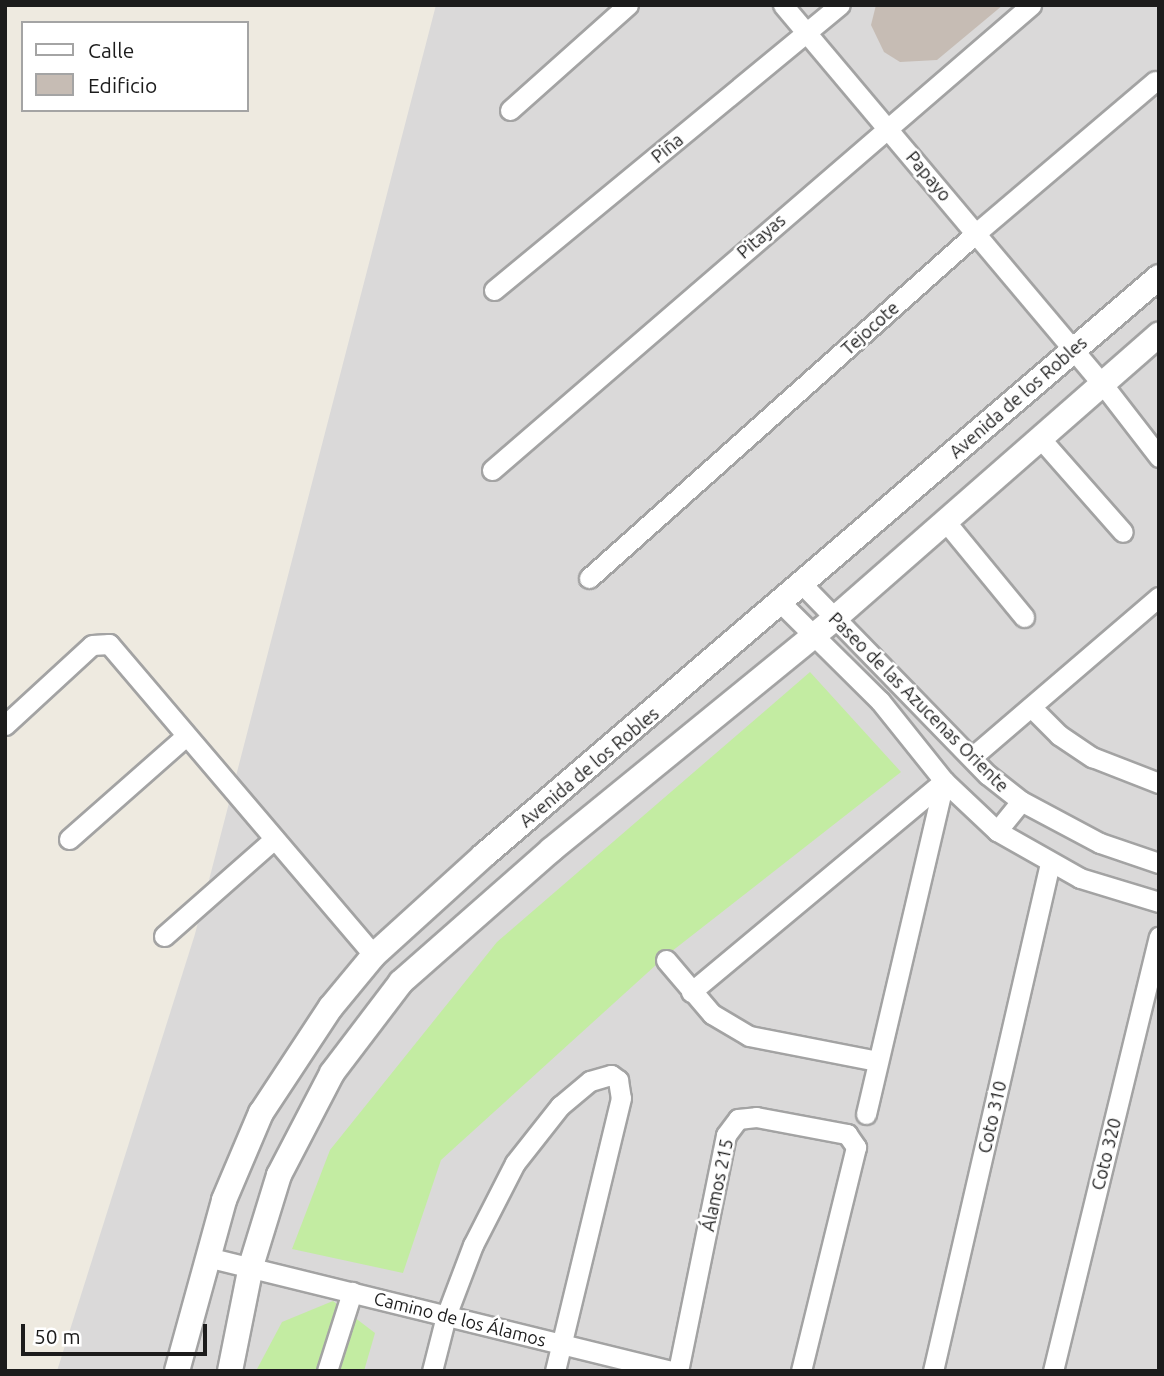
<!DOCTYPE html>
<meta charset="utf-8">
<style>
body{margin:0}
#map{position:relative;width:1164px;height:1376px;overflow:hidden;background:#eeeae0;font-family:Ubuntu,sans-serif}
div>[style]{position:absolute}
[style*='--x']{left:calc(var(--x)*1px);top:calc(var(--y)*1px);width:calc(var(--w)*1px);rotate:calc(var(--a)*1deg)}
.residential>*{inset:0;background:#dad9d9}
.grass>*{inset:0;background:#c3eca2}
.building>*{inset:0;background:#c6bcb4}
.roads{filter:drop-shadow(2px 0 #a3a3a3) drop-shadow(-2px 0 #a3a3a3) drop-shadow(0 2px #a3a3a3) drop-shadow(0 -2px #a3a3a3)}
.minor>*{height:19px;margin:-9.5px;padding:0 9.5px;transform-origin:9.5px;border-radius:9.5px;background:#fff}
.tertiary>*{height:24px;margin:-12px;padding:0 12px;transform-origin:12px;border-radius:12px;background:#fff}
span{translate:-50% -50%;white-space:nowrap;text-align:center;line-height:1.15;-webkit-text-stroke:5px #fff;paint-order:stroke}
.street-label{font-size:18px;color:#1c1c1c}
.frame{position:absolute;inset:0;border:7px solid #1c1c1c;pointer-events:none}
.legend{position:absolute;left:21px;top:21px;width:228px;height:91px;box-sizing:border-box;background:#fff;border:2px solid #a4a4a4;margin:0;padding:9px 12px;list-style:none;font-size:21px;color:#1c1c1c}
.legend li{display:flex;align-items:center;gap:14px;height:35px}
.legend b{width:35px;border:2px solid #a4a4a4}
.scale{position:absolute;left:21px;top:1324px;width:186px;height:32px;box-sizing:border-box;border:4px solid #1c1c1c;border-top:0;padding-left:9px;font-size:21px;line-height:24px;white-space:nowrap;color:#1c1c1c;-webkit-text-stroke:5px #fff;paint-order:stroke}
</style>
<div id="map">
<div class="residential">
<div style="clip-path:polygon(436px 5px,1159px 5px,1159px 1371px,57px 1371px,195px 934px)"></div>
</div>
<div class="grass">
<div style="clip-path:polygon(810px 672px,901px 772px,667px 955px,441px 1160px,403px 1273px,292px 1249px,330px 1150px,497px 942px)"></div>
<div style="clip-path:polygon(333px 1301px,375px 1333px,364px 1371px,256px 1371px,282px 1322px)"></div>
</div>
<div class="building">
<div style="clip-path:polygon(876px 5px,1003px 5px,937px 60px,900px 62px,884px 52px,871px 25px)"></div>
</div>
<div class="roads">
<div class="minor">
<div style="--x:783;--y:5;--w:493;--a:49.9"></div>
<div style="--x:1101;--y:382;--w:95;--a:52.3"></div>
<div style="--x:510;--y:110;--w:158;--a:-41.7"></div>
<div style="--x:494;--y:290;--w:448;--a:-39.5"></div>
<div style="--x:1040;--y:438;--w:125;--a:48.6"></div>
<div style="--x:492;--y:470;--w:712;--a:-40.78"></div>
<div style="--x:946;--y:522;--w:123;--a:50.6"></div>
<div style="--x:589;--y:578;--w:518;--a:-41.72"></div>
<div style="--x:976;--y:233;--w:235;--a:-40.3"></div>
<div style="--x:800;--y:582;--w:269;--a:45.8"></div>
<div style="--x:988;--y:775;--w:42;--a:38.2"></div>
<div style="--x:1021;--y:801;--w:89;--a:28"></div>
<div style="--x:1100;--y:843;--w:62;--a:18.7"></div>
<div style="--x:779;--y:601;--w:142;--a:44.7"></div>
<div style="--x:880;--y:701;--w:102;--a:51.3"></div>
<div style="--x:944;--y:781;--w:73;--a:43.3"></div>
<div style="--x:997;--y:831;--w:95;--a:29.5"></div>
<div style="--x:1080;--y:878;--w:83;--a:16.9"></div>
<div style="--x:1031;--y:707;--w:40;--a:45"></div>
<div style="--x:1059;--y:735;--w:40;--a:34"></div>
<div style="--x:1092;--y:757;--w:72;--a:21.2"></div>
<div style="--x:5;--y:725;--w:118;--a:-42.6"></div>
<div style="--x:92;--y:645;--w:17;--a:-3"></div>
<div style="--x:109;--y:644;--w:409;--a:49.6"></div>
<div style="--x:972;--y:757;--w:246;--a:-40.6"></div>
<div style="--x:997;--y:831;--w:38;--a:-51"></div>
<div style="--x:69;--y:839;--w:156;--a:-41.4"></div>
<div style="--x:164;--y:936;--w:147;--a:-41.4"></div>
<div style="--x:666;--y:960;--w:71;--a:49.6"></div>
<div style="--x:712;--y:1014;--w:43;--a:30.7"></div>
<div style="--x:749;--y:1036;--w:131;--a:11"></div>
<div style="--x:691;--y:992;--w:329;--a:-39.8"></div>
<div style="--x:866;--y:1114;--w:342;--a:-76.8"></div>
<div style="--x:207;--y:1257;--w:477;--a:13.8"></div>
<div style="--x:327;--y:1371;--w:83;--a:-72.4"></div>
<div style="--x:432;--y:1371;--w:57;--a:-75.7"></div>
<div style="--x:446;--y:1316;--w:76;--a:-69.2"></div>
<div style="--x:473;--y:1245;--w:92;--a:-62.9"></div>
<div style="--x:515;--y:1163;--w:73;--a:-51.7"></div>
<div style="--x:560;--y:1106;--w:39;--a:-40"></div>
<div style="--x:590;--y:1081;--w:22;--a:-16"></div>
<div style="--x:611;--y:1075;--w:9;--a:36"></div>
<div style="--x:618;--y:1080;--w:18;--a:81"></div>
<div style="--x:621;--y:1098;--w:281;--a:103.6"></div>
<div style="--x:678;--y:1371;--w:241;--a:-78.5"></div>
<div style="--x:726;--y:1135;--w:20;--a:-53"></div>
<div style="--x:738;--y:1119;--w:18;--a:-6"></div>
<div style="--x:756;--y:1117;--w:93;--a:10.6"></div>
<div style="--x:847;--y:1134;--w:16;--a:55"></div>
<div style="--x:856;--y:1147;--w:231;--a:103.8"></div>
<div style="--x:933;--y:1371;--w:521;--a:-77.03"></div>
<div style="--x:1053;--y:1371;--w:447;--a:-76.3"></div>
</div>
<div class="tertiary">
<div style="--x:177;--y:1371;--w:177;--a:-74.6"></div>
<div style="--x:224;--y:1200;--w:95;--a:-67"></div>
<div style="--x:261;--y:1113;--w:127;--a:-56.6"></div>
<div style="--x:331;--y:1007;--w:67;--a:-50.4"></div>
<div style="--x:374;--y:955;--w:147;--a:-42.2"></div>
<div style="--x:483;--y:856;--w:890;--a:-40.58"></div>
<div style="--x:230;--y:1371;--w:107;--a:-78.7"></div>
<div style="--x:251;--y:1266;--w:95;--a:-72.9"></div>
<div style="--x:279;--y:1175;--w:115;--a:-62.5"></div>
<div style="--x:332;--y:1073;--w:114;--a:-52.8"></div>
<div style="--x:401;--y:982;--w:200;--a:-41.3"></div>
<div style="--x:551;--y:850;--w:365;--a:-39.2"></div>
<div style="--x:834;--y:619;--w:432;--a:-41.2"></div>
</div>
</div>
<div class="street-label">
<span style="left:667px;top:148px;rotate:-39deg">Piña</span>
<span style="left:929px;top:176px;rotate:50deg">Papayo</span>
<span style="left:761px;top:236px;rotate:-41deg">Pitayas</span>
<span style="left:870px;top:328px;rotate:-42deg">Tejocote</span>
<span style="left:1018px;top:397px;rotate:-41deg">Avenida de los Robles</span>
<span style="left:919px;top:702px;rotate:45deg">Paseo de las Azucenas Oriente</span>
<span style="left:589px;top:767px;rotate:-40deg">Avenida de los Robles</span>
<span style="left:992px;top:1117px;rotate:-77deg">Coto 310</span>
<span style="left:1106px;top:1154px;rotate:-76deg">Coto 320</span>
<span style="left:717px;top:1185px;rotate:-78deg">Álamos 215</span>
<span style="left:460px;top:1319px;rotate:14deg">Camino de los Álamos</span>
</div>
<div class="frame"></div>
<ul class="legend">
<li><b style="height:9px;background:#fff"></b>Calle</li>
<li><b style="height:19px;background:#c6bcb4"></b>Edificio</li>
</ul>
<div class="scale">50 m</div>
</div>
